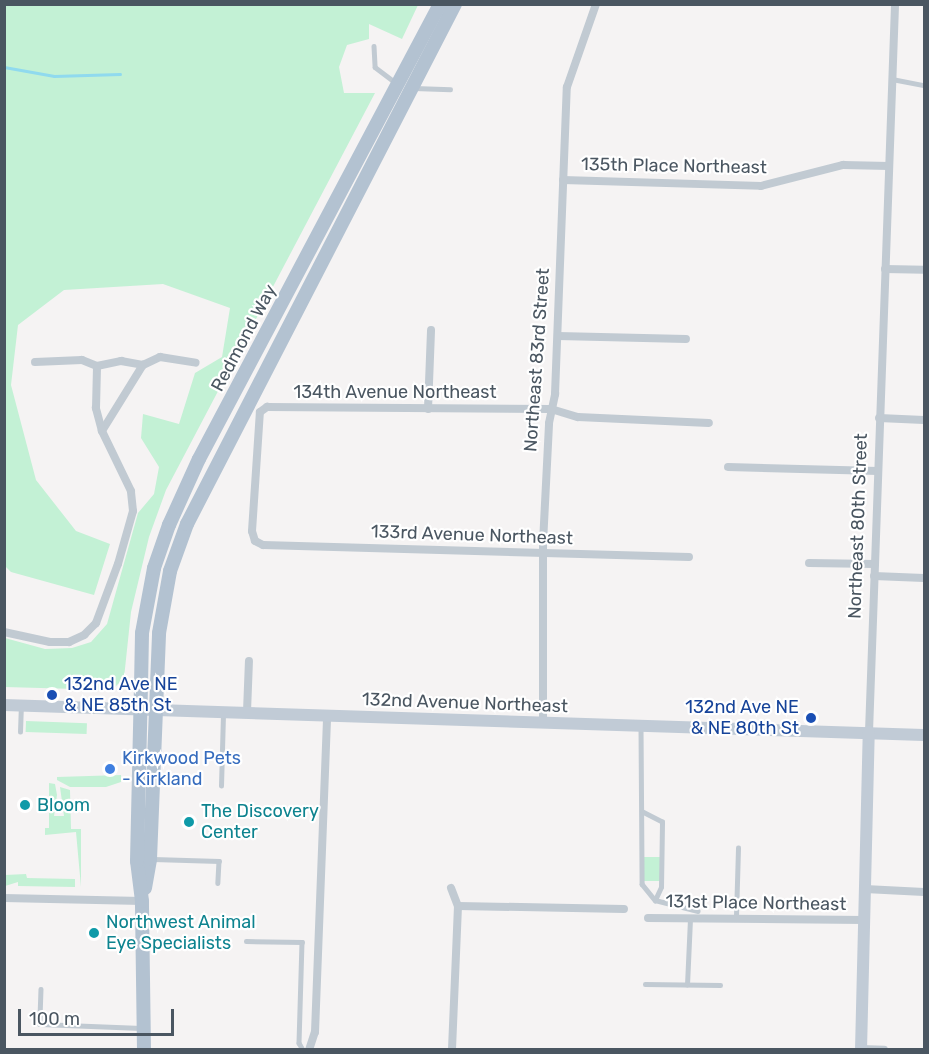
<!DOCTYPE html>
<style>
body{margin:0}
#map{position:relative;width:929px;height:1054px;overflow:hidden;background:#f5f3f3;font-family:Rubik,sans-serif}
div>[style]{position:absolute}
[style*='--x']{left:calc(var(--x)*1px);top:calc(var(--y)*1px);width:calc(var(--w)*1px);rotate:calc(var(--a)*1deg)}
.green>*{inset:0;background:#c3f1d5;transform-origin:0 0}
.stream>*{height:3px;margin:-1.5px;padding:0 1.5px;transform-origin:1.5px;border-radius:1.5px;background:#90daee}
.lane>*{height:4.5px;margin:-2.25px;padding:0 2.25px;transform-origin:2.25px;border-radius:2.25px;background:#c1cad2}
.street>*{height:8px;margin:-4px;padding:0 4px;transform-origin:4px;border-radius:4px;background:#c1cad2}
.secondary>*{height:12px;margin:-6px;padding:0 6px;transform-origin:6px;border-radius:6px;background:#c1cbd6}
.primary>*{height:14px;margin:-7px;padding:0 7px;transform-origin:7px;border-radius:7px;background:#b3c2d1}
.dots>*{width:16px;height:16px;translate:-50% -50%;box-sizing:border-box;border:3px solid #fff;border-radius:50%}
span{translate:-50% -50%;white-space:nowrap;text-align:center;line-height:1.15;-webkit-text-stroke:4.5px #fff;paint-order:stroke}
.street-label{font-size:18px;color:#4a5661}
.transit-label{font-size:18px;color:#164399}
.left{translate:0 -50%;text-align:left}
.right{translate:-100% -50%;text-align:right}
.shop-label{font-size:18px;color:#366cbe}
.culture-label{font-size:18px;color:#0d838f}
.frame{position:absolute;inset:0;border:6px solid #4a5661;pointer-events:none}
.scale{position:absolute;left:18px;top:1009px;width:156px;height:27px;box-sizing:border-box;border:3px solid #4a5661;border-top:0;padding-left:8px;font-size:18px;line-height:21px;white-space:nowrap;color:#4a5661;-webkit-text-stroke:4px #fff;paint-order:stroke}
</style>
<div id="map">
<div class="green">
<div style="clip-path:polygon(5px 4px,418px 5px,402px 39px,369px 24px,369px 39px,347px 45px,339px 67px,344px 93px,375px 93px,166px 490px,149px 537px,131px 612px,124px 678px,112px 690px,5px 687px,5px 638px,45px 649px,72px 648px,91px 642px,107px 624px,138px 513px,154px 494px,159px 467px,141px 438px,143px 414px,179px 424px,195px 373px,222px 357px,230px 308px,163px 284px,64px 290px,18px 325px,11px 385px,36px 480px,76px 531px,110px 544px,94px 595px,11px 572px,5px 566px)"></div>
<div style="left:26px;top:721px;width:61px;height:11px;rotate:2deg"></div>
<div style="clip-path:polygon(121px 775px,121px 782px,106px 787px,70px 787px,57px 780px,57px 777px)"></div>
<div style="clip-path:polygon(49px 783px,55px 784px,57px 795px,54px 816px,64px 816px,60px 787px,70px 790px,71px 829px,81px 829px,81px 887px,76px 832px,45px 835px,45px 828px,49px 828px)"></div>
<div style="left:640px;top:857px;width:24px;height:24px"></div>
<div style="clip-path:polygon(26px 874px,27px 878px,75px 879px,75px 887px,18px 886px,18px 882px,5px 886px,5px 875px)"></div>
</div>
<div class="stream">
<div style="--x:4;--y:67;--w:51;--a:10.2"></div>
<div style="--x:54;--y:76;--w:66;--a:-1.7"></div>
</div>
<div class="lane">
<div style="--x:374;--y:46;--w:21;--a:87"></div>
<div style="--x:375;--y:67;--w:26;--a:37"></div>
<div style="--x:892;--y:79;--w:33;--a:11"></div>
<div style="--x:414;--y:88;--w:36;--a:2"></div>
<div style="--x:641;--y:726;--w:158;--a:89.6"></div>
<div style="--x:642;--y:884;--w:21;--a:51"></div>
<div style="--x:655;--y:900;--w:14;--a:-65"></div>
<div style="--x:661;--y:887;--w:65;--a:-89.1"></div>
<div style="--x:662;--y:822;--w:22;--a:-153"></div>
<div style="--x:20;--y:732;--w:24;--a:-88"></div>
<div style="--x:221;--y:786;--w:73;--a:-88.4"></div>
<div style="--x:153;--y:859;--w:66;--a:1.7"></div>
<div style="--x:219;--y:861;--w:22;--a:93"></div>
<div style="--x:655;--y:900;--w:44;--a:14.3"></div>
<div style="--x:736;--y:916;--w:68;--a:-88.3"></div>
<div style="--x:246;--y:941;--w:56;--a:1"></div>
<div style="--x:302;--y:942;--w:101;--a:91.7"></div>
<div style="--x:299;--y:1043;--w:8;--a:60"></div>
<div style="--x:645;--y:984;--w:75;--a:0.8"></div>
<div style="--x:687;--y:985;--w:66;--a:-87.4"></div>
<div style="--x:41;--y:989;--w:35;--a:92"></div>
<div style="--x:40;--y:1024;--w:101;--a:2.3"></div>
</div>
<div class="street">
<div style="--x:563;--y:180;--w:198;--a:1.7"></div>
<div style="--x:761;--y:186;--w:85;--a:-14.4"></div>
<div style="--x:843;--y:165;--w:46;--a:1.2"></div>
<div style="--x:885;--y:269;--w:39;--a:1"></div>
<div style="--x:558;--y:336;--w:128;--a:1.3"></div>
<div style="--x:35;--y:362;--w:47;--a:-2.4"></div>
<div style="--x:82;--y:360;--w:16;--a:22"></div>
<div style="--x:97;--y:366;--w:25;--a:-12"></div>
<div style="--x:121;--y:361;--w:22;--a:10"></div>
<div style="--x:143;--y:365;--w:19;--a:-25"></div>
<div style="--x:160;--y:357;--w:36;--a:9"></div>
<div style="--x:428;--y:409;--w:79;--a:-87.8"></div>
<div style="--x:879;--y:418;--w:45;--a:2.5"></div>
<div style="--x:102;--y:431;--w:78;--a:-58.2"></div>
<div style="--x:728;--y:467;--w:150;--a:1.5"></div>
<div style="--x:689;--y:557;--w:426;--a:-178.4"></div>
<div style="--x:263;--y:545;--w:9;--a:-153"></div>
<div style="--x:255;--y:541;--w:10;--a:-107"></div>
<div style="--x:252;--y:531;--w:119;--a:-86.2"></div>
<div style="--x:260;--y:412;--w:9;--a:-36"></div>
<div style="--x:267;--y:407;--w:284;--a:0.4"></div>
<div style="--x:551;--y:409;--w:28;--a:17"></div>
<div style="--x:578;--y:417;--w:131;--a:2.6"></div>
<div style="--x:809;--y:563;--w:66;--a:0.9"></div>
<div style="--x:874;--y:576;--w:50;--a:2.3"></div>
<div style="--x:4;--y:632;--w:47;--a:12.3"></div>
<div style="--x:50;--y:642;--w:19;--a:0"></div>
<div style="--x:69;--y:642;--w:17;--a:-25"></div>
<div style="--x:84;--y:635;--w:17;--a:-45"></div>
<div style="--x:96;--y:623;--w:63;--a:-69.6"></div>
<div style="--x:118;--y:564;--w:55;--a:-74.2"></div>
<div style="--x:133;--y:511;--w:20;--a:-96"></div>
<div style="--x:131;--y:491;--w:67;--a:-115.8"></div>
<div style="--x:102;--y:431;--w:24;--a:-105"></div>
<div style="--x:96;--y:408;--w:42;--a:-88.6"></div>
<div style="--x:247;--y:712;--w:51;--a:-87.8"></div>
<div style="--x:543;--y:724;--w:181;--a:-90"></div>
<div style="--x:543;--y:543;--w:120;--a:-87.1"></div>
<div style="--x:549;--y:423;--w:30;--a:-78"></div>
<div style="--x:555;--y:394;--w:307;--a:-87.8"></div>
<div style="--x:567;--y:87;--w:88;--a:-70.7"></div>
<div style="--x:869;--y:732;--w:728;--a:-87.95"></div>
<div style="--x:451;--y:888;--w:19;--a:69"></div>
<div style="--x:458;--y:906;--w:144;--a:92.4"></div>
<div style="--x:865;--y:889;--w:59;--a:2.9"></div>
<div style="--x:4;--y:898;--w:138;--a:1.2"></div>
<div style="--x:458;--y:906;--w:166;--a:1"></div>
<div style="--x:648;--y:918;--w:216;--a:0.5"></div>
<div style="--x:861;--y:1049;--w:23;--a:2"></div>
<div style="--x:309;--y:1050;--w:19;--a:-72"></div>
<div style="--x:315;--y:1032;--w:317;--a:-87.8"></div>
</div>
<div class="secondary">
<div style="--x:4;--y:705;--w:920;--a:1.87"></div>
<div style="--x:861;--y:1050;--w:318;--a:-88.6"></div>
</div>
<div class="primary">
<div style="--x:145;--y:888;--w:29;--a:-80"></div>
<div style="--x:150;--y:859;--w:226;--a:-87.7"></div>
<div style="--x:159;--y:633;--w:63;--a:-79.9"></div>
<div style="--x:170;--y:571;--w:50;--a:-70.1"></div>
<div style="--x:187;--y:524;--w:585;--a:-62.73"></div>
<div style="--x:144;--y:1050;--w:149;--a:-90.8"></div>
<div style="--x:142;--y:901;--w:40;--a:-97.1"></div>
<div style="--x:137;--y:861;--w:175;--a:-88.7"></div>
<div style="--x:141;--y:686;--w:53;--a:-88.9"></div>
<div style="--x:142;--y:633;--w:66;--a:-79.5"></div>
<div style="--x:154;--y:568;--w:46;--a:-70.8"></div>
<div style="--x:169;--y:525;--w:72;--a:-65.6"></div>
<div style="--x:199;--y:459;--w:515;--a:-62.09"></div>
</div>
<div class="dots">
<div style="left:52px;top:695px;background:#1a4fb4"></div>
<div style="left:811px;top:718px;background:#1a4fb4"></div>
<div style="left:110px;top:769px;background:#3f7fe0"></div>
<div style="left:25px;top:805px;background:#0f9aa8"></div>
<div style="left:189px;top:822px;background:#0f9aa8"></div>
<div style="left:94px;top:933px;background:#0f9aa8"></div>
</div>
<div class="street-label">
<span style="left:674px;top:166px;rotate:1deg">135th Place Northeast</span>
<span style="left:244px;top:338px;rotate:-62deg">Redmond Way</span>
<span style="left:537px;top:360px;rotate:-86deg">Northeast 83rd Street</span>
<span style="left:395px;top:392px">134th Avenue Northeast</span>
<span style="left:858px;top:526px;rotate:-88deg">Northeast 80th Street</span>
<span style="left:472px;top:535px;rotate:2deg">133rd Avenue Northeast</span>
<span style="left:465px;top:703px;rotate:2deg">132nd Avenue Northeast</span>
<span style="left:756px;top:903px;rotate:1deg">131st Place Northeast</span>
</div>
<div class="transit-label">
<span class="left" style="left:64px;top:695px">132nd Ave NE<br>&amp; NE 85th St</span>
<span class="right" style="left:799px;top:718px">132nd Ave NE<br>&amp; NE 80th St</span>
</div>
<div class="shop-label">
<span class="left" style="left:122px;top:769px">Kirkwood Pets<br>- Kirkland</span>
</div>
<div class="culture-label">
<span class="left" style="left:37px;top:805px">Bloom</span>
<span class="left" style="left:201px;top:822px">The Discovery<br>Center</span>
<span class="left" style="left:106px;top:933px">Northwest Animal<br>Eye Specialists</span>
</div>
<div class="frame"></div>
<div class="scale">100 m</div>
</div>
